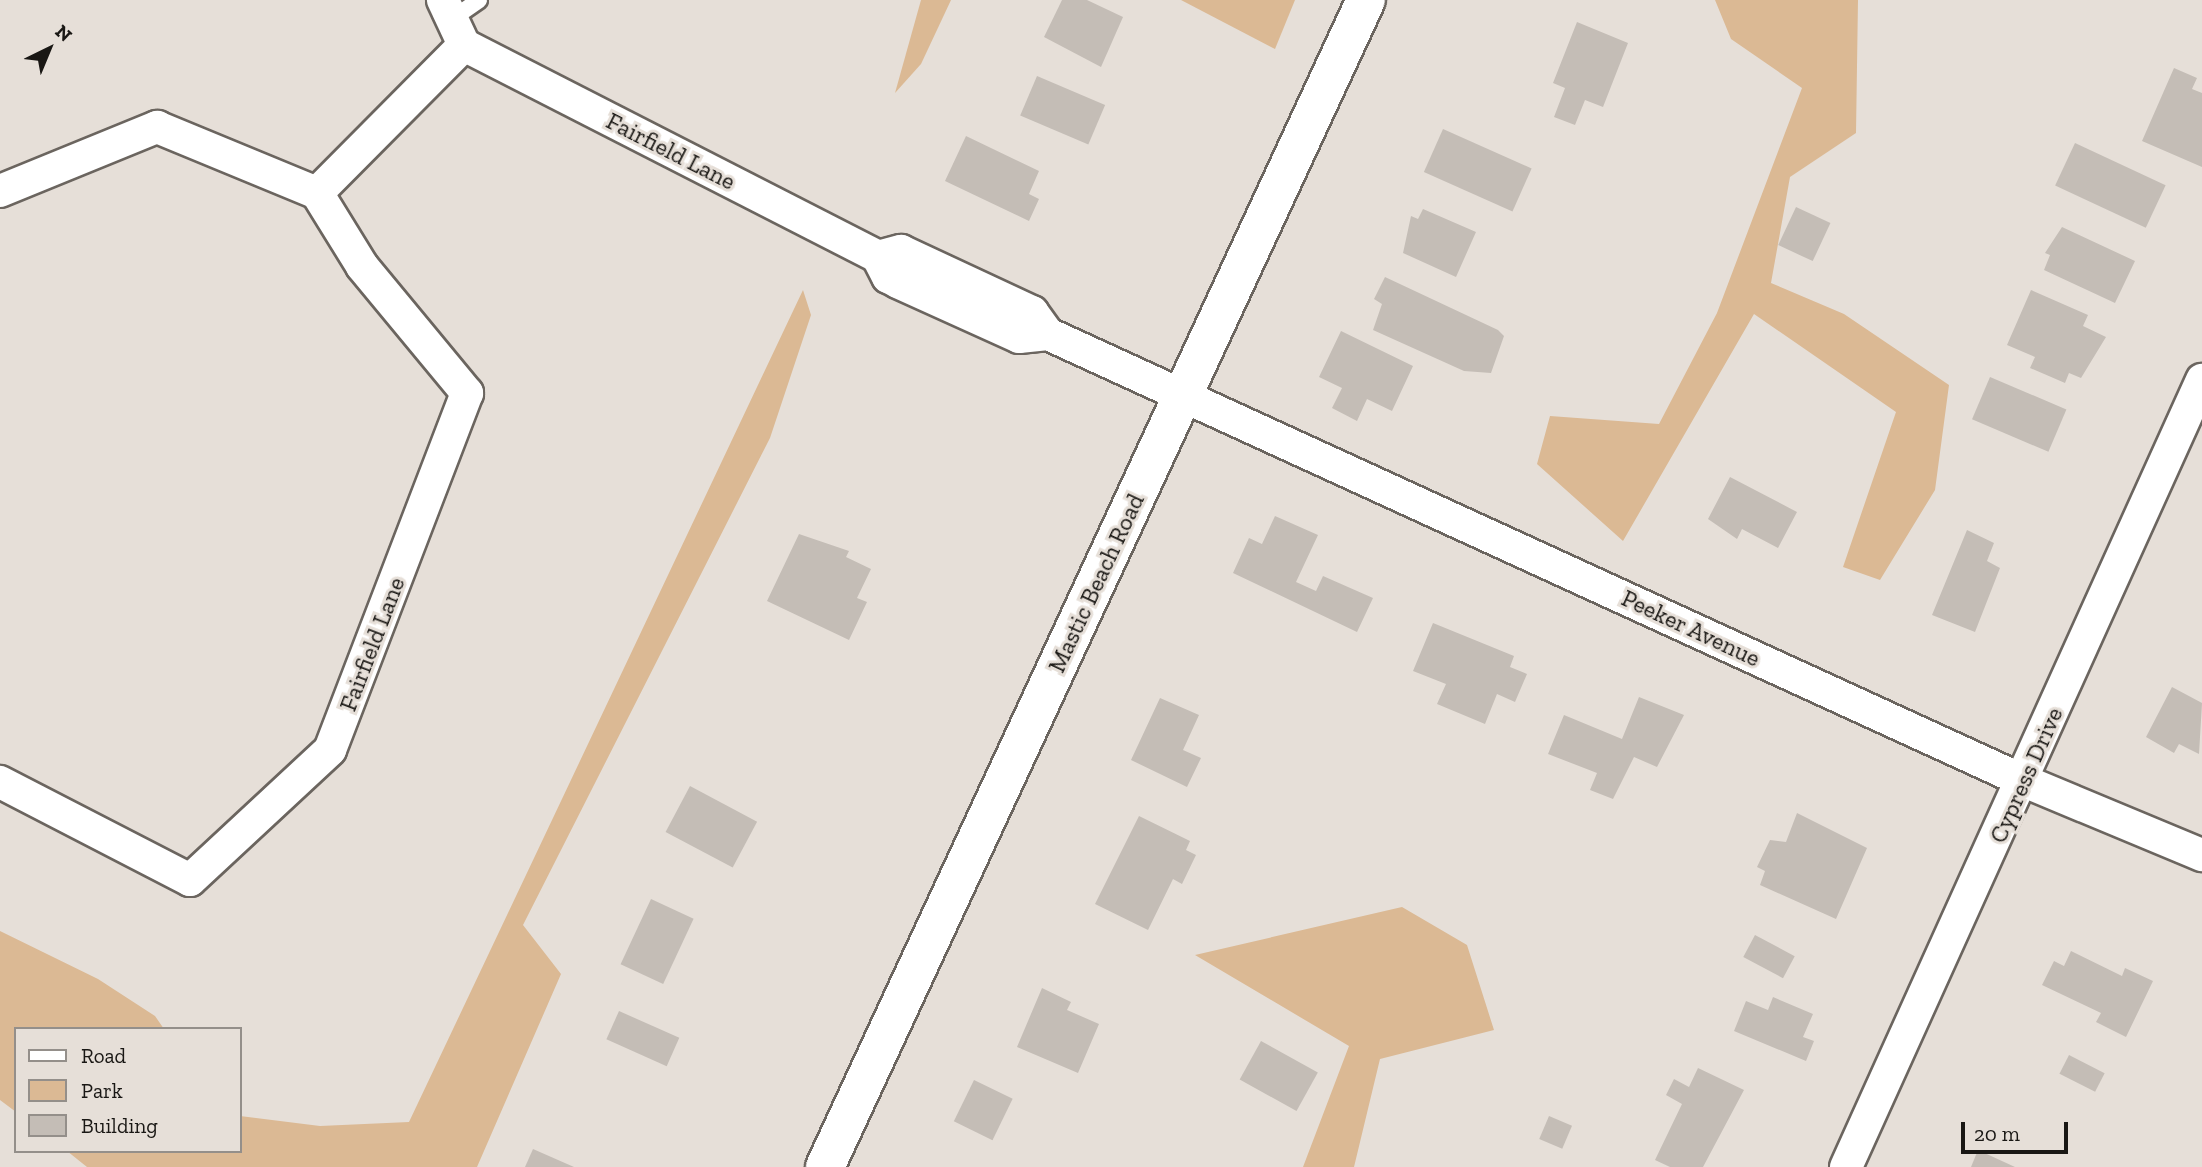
<!DOCTYPE html>
<style>
body{margin:0}
#map{position:relative;width:2202px;height:1167px;overflow:hidden;background:#e6dfd8;font-family:"Zilla Slab",serif}
div>[style]{position:absolute}
[style*='--x']{left:calc(var(--x)*1px);top:calc(var(--y)*1px);width:calc(var(--w)*1px);rotate:calc(var(--a)*1deg)}
.green>*{inset:0;background:#dbb994}
.building>*{inset:0;background:#c4bdb6;transform-origin:0 0}
.roads{filter:drop-shadow(2px 0 #6b655f) drop-shadow(-2px 0 #6b655f) drop-shadow(0 2px #6b655f) drop-shadow(0 -2px #6b655f)}
.lane>*{height:16px;margin:-8px;padding:0 8px;transform-origin:8px;border-radius:8px;background:#fff}
.street>*{height:32px;margin:-16px;padding:0 16px;transform-origin:16px;border-radius:16px;background:#fff}
.secondary>*{height:38px;margin:-19px;padding:0 19px;transform-origin:19px;border-radius:19px;background:#fff}
span{translate:-50% -50%;white-space:nowrap;text-align:center;line-height:1.15;-webkit-text-stroke:6px #e6dfd8;paint-order:stroke}
.street-label{font-size:24px;color:#191714}
.legend{position:absolute;left:14px;top:1027px;width:228px;height:126px;box-sizing:border-box;background:#e6dfd8;border:2px solid #948f8a;margin:0;padding:9px 12px;list-style:none;font-size:21px;color:#191714}
.legend li{display:flex;align-items:center;gap:14px;height:35px}
.legend b{width:35px;border:2px solid #948f8a}
.north{position:absolute;left:14px;top:14px;width:70px;height:70px;-webkit-text-stroke:5px #e6dfd8;paint-order:stroke;rotate:43deg;font-size:19px;font-weight:700;line-height:28px;text-align:center;color:#191714}
.north::after{content:'';display:block;margin:auto;width:24px;height:32px;background:#191714;clip-path:polygon(50% 0,100% 100%,50% 72%,0 100%)}
.scale{position:absolute;left:1961px;top:1122px;width:107px;height:32px;box-sizing:border-box;border:4px solid #191714;border-top:0;padding-left:9px;font-size:21px;line-height:24px;white-space:nowrap;color:#191714;-webkit-text-stroke:5px #e6dfd8;paint-order:stroke}
</style>
<div id="map">
<div class="green">
<div style="clip-path:polygon(921px 0,951px 0,921px 64px,895px 93px)"></div>
<div style="clip-path:polygon(1181px 0,1295px 0,1275px 49px)"></div>
<div style="clip-path:polygon(1715px 0,1858px 0,1856px 133px,1790px 177px,1771px 283px,1844px 314px,1949px 385px,1935px 490px,1880px 580px,1843px 567px,1896px 412px,1754px 314px,1623px 541px,1537px 464px,1550px 416px,1659px 424px,1717px 313px,1802px 88px,1731px 39px)"></div>
<div style="clip-path:polygon(803px 290px,811px 315px,770px 438px,523px 925px,561px 974px,477px 1167px,87px 1167px,67px 1151px,240px 1151px,240px 1116px,320px 1126px,409px 1122px)"></div>
<div style="clip-path:polygon(1402px 907px,1467px 945px,1494px 1030px,1380px 1059px,1354px 1167px,1303px 1167px,1349px 1046px,1195px 955px)"></div>
<div style="clip-path:polygon(0 931px,98px 979px,155px 1016px,164px 1029px,16px 1029px,16px 1112px,0 1100px)"></div>
</div>
<div class="building">
<div style="clip-path:polygon(1062px 0,1087px 0,1123px 17px,1101px 67px,1044px 37px)"></div>
<div style="clip-path:polygon(1577px 22px,1628px 43px,1603px 107px,1585px 100px,1575px 125px,1554px 117px,1565px 88px,1553px 83px)"></div>
<div style="clip-path:polygon(2174px 68px,2197px 78px,2192px 89px,2202px 93px,2202px 167px,2142px 141px)"></div>
<div style="left:1037px;top:76px;width:74px;height:43px;rotate:23deg"></div>
<div style="left:1443px;top:129px;width:97px;height:47px;rotate:24deg"></div>
<div style="clip-path:polygon(966px 136px,1039px 171px,1029px 194px,1039px 199px,1029px 221px,945px 181px)"></div>
<div style="left:2075px;top:143px;width:100px;height:47px;rotate:25deg"></div>
<div style="left:1796px;top:207px;width:38px;height:42px;rotate:25deg"></div>
<div style="clip-path:polygon(1423px 209px,1476px 232px,1456px 277px,1403px 253px,1411px 216px,1418px 219px)"></div>
<div style="clip-path:polygon(2062px 227px,2135px 261px,2115px 303px,2044px 270px,2050px 255px,2045px 253px)"></div>
<div style="clip-path:polygon(1385px 277px,1498px 330px,1504px 336px,1491px 373px,1464px 371px,1373px 330px,1382px 304px,1374px 299px)"></div>
<div style="clip-path:polygon(2031px 290px,2088px 315px,2083px 326px,2106px 337px,2081px 378px,2069px 373px,2065px 383px,2030px 368px,2035px 357px,2007px 345px)"></div>
<div style="clip-path:polygon(1341px 331px,1413px 366px,1392px 411px,1367px 399px,1357px 421px,1332px 408px,1342px 388px,1319px 377px)"></div>
<div style="left:1990px;top:377px;width:83px;height:46px;rotate:23deg"></div>
<div style="clip-path:polygon(1730px 477px,1797px 512px,1778px 548px,1742px 529px,1737px 539px,1708px 519px)"></div>
<div style="clip-path:polygon(1275px 516px,1318px 535px,1296px 582px,1316px 591px,1323px 576px,1373px 598px,1357px 632px,1233px 573px,1249px 538px,1262px 544px)"></div>
<div style="clip-path:polygon(1967px 530px,1994px 543px,1987px 561px,2000px 568px,1975px 632px,1932px 615px)"></div>
<div style="clip-path:polygon(799px 534px,849px 551px,846px 557px,871px 569px,857px 598px,867px 602px,849px 640px,767px 601px)"></div>
<div style="clip-path:polygon(1433px 623px,1514px 656px,1510px 667px,1527px 674px,1515px 702px,1497px 694px,1485px 724px,1437px 704px,1446px 684px,1413px 671px)"></div>
<div style="clip-path:polygon(2172px 687px,2202px 703px,2199px 754px,2179px 744px,2174px 753px,2146px 737px)"></div>
<div style="clip-path:polygon(1639px 697px,1684px 715px,1657px 767px,1634px 757px,1613px 799px,1590px 790px,1597px 773px,1548px 754px,1564px 715px,1622px 739px)"></div>
<div style="clip-path:polygon(1160px 698px,1199px 715px,1183px 750px,1201px 758px,1187px 787px,1131px 760px)"></div>
<div style="left:690px;top:786px;width:76px;height:52px;rotate:28deg"></div>
<div style="clip-path:polygon(1797px 813px,1867px 848px,1836px 919px,1760px 885px,1765px 871px,1757px 867px,1770px 840px,1786px 842px)"></div>
<div style="clip-path:polygon(1139px 816px,1190px 841px,1186px 850px,1196px 855px,1182px 884px,1173px 879px,1148px 930px,1095px 904px)"></div>
<div style="left:651px;top:899px;width:47px;height:72px;rotate:25deg"></div>
<div style="left:1755px;top:935px;width:45px;height:25px;rotate:28deg"></div>
<div style="clip-path:polygon(2071px 951px,2122px 976px,2125px 968px,2153px 981px,2126px 1037px,2096px 1022px,2101px 1013px,2042px 985px,2054px 961px,2064px 966px)"></div>
<div style="clip-path:polygon(1042px 988px,1071px 1002px,1067px 1010px,1099px 1024px,1078px 1073px,1017px 1047px)"></div>
<div style="clip-path:polygon(1773px 997px,1813px 1014px,1803px 1037px,1814px 1041px,1806px 1061px,1734px 1031px,1746px 1001px,1768px 1010px)"></div>
<div style="left:619px;top:1011px;width:66px;height:31px;rotate:24deg"></div>
<div style="left:1261px;top:1041px;width:65px;height:44px;rotate:29deg"></div>
<div style="left:2069px;top:1055px;width:40px;height:21px;rotate:27deg"></div>
<div style="clip-path:polygon(1698px 1068px,1744px 1090px,1703px 1167px,1670px 1167px,1655px 1160px,1682px 1104px,1666px 1095px,1674px 1079px,1689px 1087px)"></div>
<div style="left:974px;top:1080px;width:43px;height:46px;rotate:26deg"></div>
<div style="left:1549px;top:1116px;width:25px;height:25px;rotate:23deg"></div>
<div style="clip-path:polygon(533px 1149px,574px 1167px,525px 1167px)"></div>
<div style="clip-path:polygon(1978px 1150px,2015px 1167px,1971px 1167px)"></div>
</div>
<div class="roads">
<div class="lane">
<div style="--x:452;--y:19;--w:33;--a:-35"></div>
</div>
<div class="street">
<div style="--x:443;--y:0;--w:50;--a:65"></div>
<div style="--x:464;--y:45;--w:465;--a:27.1"></div>
<div style="--x:0;--y:191;--w:170;--a:-22.2"></div>
<div style="--x:157;--y:127;--w:173;--a:22.4"></div>
<div style="--x:317;--y:193;--w:86;--a:58.3"></div>
<div style="--x:362;--y:266;--w:165;--a:50.4"></div>
<div style="--x:467;--y:393;--w:382;--a:111"></div>
<div style="--x:330;--y:750;--w:191;--a:137.1"></div>
<div style="--x:190;--y:880;--w:214;--a:-152.7"></div>
<div style="--x:317;--y:193;--w:209;--a:-45.2"></div>
<div style="--x:1048;--y:334;--w:29;--a:174"></div>
<div style="--x:1019;--y:337;--w:133;--a:-155.6"></div>
<div style="--x:898;--y:282;--w:11;--a:-153"></div>
<div style="--x:888;--y:277;--w:22;--a:-117"></div>
<div style="--x:878;--y:257;--w:24;--a:-15"></div>
<div style="--x:901;--y:251;--w:145;--a:25"></div>
<div style="--x:1032;--y:312;--w:27;--a:54"></div>
<div style="--x:1048;--y:334;--w:1073;--a:24.61"></div>
<div style="--x:2024;--y:781;--w:193;--a:22.6"></div>
<div style="--x:1846;--y:1167;--w:864;--a:-65.66"></div>
</div>
<div class="secondary">
<div style="--x:825;--y:1167;--w:1286;--a:-65.13"></div>
</div>
</div>
<div class="street-label">
<span style="left:671px;top:151px;rotate:27deg">Fairfield Lane</span>
<span style="left:1096px;top:583px;rotate:-65deg">Mastic Beach Road</span>
<span style="left:1691px;top:628px;rotate:25deg">Peeker Avenue</span>
<span style="left:372px;top:644px;rotate:-69deg">Fairfield Lane</span>
<span style="left:2026px;top:775px;rotate:-66deg">Cypress Drive</span>
</div>
<ul class="legend">
<li><b style="height:9px;background:#fff"></b>Road</li>
<li><b style="height:19px;background:#dbb994"></b>Park</li>
<li><b style="height:19px;background:#c4bdb6"></b>Building</li>
</ul>
<div class="north">N</div>
<div class="scale">20 m</div>
</div>
